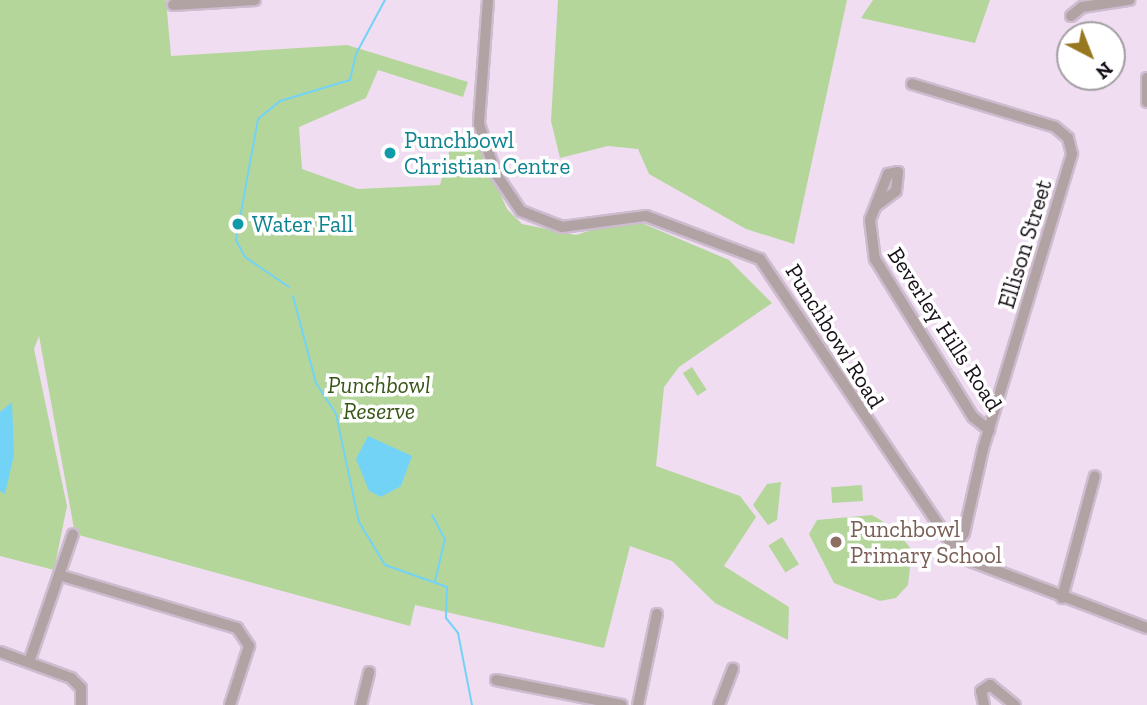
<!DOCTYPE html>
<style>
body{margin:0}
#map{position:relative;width:1147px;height:705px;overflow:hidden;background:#f0ddf2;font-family:"Zilla Slab",serif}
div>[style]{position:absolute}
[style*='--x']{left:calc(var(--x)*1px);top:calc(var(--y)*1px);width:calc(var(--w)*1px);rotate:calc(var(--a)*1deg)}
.green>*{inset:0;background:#b5d69b;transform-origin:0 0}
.water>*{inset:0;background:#73d3f6}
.stream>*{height:2px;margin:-1px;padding:0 1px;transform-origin:1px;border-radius:1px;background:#73d3f6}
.roads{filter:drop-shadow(2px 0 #cdbccf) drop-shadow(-2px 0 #cdbccf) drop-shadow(0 2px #cdbccf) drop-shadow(0 -2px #cdbccf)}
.minor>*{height:10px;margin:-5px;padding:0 5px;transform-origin:5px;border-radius:5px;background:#b1a3a3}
.dots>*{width:19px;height:19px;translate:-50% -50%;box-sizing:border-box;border:4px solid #fff;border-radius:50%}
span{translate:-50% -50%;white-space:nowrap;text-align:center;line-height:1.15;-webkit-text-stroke:7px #fff;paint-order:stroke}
.culture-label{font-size:23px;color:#0d838f}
.left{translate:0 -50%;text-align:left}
.street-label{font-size:23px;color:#171018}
.park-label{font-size:23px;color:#375517;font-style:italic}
.education-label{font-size:23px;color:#785e54}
.north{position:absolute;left:1056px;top:21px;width:70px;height:70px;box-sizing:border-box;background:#fff;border:2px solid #a29fa3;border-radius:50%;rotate:138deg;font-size:19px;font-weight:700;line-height:28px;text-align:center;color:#171018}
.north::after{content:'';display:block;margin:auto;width:24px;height:32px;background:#97771f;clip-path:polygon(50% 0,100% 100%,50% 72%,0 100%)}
</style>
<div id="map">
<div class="green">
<div style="clip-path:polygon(0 0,166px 0,171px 56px,347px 45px,468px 82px,463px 97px,378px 70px,366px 98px,299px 127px,302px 169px,358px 189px,440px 185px,454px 134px,476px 140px,507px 209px,522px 224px,576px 235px,630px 218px,729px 260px,772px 303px,679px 367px,664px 387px,656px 466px,740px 496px,756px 517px,724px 566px,789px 607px,788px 640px,715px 603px,672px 561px,630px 546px,604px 648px,415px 605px,410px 626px,75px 534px,39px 336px,34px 349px,67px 506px,54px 570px,0 556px)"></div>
<div style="clip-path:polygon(558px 0,847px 0,794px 244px,746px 229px,649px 174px,638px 149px,608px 146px,560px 158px,551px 121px)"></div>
<div style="clip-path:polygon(873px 0,990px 0,975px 43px,861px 18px)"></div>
<div style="left:692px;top:367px;width:27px;height:11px;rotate:57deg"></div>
<div style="clip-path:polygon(781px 482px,777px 520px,768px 525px,753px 505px,767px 484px)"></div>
<div style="left:862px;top:485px;width:16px;height:31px;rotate:86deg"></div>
<div style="clip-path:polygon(872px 515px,894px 528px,912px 550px,908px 585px,896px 598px,880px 601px,834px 583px,809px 534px,817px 520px)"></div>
<div style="left:782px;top:537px;width:32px;height:16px;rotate:58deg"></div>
</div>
<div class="water">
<div style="clip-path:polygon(12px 402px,14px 455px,5px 494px,0 491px,0 412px)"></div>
<div style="clip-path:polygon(368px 436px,412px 456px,401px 486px,381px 497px,369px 491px,356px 459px)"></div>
</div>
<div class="stream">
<div style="--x:289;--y:287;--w:53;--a:-145.7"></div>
<div style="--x:245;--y:257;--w:19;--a:-118"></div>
<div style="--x:236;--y:240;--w:123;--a:-79.7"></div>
<div style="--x:258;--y:119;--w:28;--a:-39"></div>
<div style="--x:280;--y:101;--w:73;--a:-16.7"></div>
<div style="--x:350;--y:80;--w:27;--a:-77"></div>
<div style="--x:356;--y:54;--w:61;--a:-61.8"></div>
<div style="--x:293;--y:296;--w:90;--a:75.2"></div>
<div style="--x:316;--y:383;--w:37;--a:57"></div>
<div style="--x:336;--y:414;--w:110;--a:78"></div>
<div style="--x:359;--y:522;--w:50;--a:58.8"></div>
<div style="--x:385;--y:565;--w:66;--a:19.5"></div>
<div style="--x:447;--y:587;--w:31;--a:92"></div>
<div style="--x:446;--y:618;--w:19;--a:51"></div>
<div style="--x:458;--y:633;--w:73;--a:79"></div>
<div style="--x:432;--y:515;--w:27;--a:62"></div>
<div style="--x:445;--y:539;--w:43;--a:103.4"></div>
</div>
<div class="roads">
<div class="minor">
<div style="--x:488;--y:0;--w:124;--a:94.2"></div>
<div style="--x:479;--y:124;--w:53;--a:71.2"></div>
<div style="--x:496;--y:174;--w:45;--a:56"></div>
<div style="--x:521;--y:211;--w:44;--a:21.3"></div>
<div style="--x:562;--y:227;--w:85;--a:-7.5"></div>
<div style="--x:646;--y:216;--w:122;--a:20.7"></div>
<div style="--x:760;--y:259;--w:359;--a:56.1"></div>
<div style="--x:960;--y:557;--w:200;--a:20.8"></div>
<div style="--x:173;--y:5;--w:82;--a:-3.5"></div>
<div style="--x:1071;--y:16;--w:14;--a:-39"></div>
<div style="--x:1082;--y:7;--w:48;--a:-8.5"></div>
<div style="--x:1147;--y:78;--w:24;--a:90"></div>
<div style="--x:912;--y:84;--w:149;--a:16.7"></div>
<div style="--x:1055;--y:127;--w:17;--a:40"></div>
<div style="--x:1068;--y:138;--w:16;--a:76"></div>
<div style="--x:1072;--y:154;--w:308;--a:106.8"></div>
<div style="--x:983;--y:449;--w:86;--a:102.7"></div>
<div style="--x:964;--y:533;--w:20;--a:123"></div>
<div style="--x:876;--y:206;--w:25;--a:-37"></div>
<div style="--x:896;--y:191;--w:19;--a:-84"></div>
<div style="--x:898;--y:172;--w:10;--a:169"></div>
<div style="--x:888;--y:174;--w:49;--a:111.4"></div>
<div style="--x:870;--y:220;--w:39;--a:83"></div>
<div style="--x:875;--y:259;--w:186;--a:58.2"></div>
<div style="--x:973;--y:417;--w:21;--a:39"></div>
<div style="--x:59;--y:575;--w:186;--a:16.6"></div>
<div style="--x:237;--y:628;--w:22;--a:56"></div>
<div style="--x:249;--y:646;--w:62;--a:107.9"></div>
<div style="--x:1062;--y:598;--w:126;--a:-74.9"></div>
<div style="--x:0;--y:652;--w:76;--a:20.1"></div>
<div style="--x:71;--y:678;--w:14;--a:45"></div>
<div style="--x:81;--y:688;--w:17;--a:90"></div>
<div style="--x:29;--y:662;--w:135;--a:-71"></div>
<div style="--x:496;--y:680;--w:128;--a:11.2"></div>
<div style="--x:361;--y:705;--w:34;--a:-76"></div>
<div style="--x:638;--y:705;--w:93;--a:-78.2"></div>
<div style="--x:719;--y:705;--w:39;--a:-69"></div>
<div style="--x:984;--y:705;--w:14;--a:-102"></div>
<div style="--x:981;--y:691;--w:11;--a:-34"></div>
<div style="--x:990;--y:685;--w:32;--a:39"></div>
</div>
</div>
<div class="dots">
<div style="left:390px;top:153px;background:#0f9aa8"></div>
<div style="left:238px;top:224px;background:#0f9aa8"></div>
<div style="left:836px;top:542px;background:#8d6e63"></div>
</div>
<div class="culture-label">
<span class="left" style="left:404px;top:153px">Punchbowl<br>Christian Centre</span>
<span class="left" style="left:252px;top:224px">Water Fall</span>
</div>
<div class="street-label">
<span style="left:1025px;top:244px;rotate:-73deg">Ellison Street</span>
<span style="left:945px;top:329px;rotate:57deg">Beverley Hills Road</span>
<span style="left:835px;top:336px;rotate:58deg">Punchbowl Road</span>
</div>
<div class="park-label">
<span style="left:379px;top:398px">Punchbowl<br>Reserve</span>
</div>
<div class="education-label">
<span class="left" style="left:850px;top:542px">Punchbowl<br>Primary School</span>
</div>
<div class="north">N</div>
</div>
